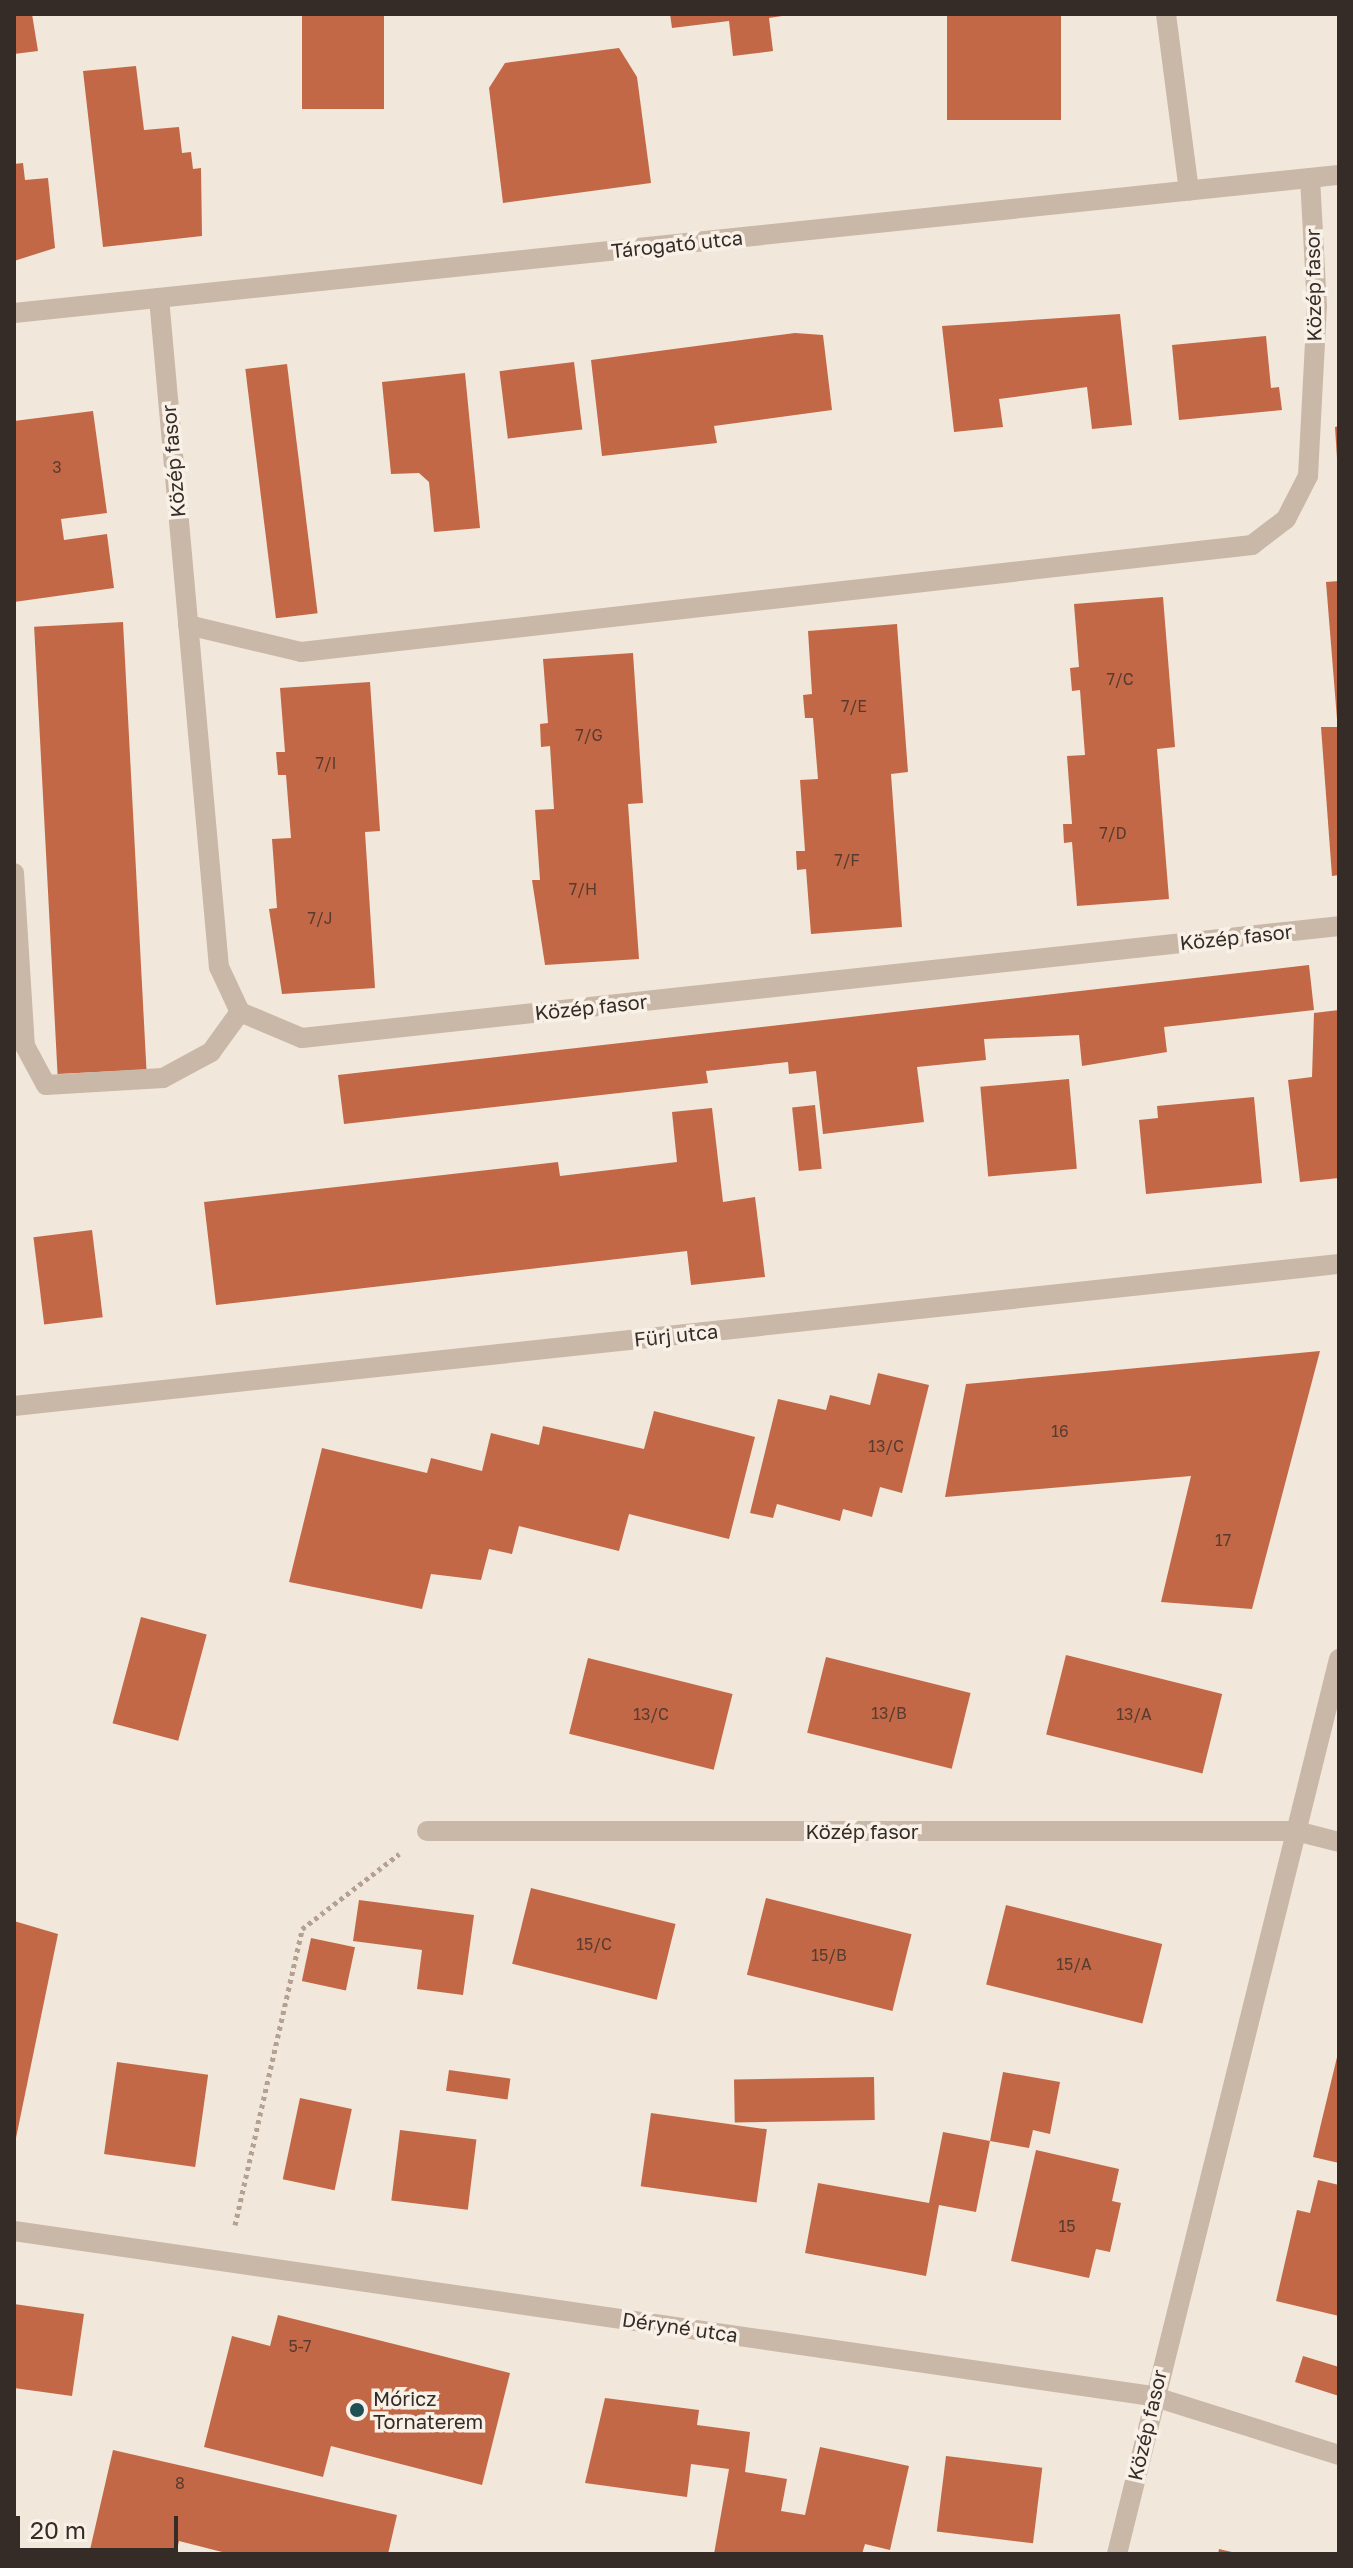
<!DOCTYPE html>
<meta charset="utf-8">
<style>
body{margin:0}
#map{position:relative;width:1353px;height:2568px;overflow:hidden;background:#f1e7da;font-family:"Golos Text",sans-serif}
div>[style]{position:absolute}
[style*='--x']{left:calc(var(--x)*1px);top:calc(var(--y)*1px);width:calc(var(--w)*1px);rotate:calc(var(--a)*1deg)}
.building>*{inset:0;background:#c36846;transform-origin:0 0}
.path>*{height:5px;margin-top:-2.5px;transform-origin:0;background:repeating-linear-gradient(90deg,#b4a191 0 4px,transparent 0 8px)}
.lane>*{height:20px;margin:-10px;padding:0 10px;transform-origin:10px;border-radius:10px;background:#c9b7a7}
.street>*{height:20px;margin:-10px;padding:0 10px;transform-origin:10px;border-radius:10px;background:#c9b7a7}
.dots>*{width:22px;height:22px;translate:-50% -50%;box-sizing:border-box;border:4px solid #f9f1e7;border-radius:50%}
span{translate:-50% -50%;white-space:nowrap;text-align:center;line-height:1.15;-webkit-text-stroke:7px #f9f1e7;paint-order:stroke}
.number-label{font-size:16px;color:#583b2f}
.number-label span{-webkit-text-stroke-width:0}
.street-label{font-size:20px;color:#352c27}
.poi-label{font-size:20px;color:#352c27}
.left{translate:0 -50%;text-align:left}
.frame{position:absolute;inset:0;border:16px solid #352c27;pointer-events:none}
.scale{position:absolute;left:16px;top:2516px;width:162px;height:36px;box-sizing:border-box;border:4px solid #352c27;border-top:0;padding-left:10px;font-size:24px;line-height:28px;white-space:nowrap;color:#352c27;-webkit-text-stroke:6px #f9f1e7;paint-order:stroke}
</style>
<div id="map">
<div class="building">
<div style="clip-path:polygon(14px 14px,32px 14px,38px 51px,14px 54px)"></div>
<div style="left:302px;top:14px;width:82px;height:95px"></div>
<div style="clip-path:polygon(670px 14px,782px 14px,782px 16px,769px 18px,773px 51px,733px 56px,729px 21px,672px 28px)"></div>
<div style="left:947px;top:14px;width:114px;height:106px"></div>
<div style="clip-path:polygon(619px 48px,637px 77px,651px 183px,503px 203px,489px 88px,505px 63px)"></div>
<div style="clip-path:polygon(136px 66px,144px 130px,179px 127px,182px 153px,191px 152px,193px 169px,201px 168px,202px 236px,103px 247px,83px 71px)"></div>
<div style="clip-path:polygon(23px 163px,25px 180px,48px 178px,55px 248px,14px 261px,14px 164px)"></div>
<div style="clip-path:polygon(1120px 314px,1132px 425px,1092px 429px,1087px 387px,999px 399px,1003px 427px,954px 432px,942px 326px)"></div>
<div style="clip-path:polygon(795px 333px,823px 335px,832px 410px,714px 426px,717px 443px,602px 456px,591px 360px)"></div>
<div style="clip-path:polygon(1266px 336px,1271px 388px,1279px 387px,1282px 410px,1179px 420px,1172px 345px)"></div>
<div style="left:574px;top:362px;width:68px;height:75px;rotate:83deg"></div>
<div style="left:287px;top:364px;width:251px;height:42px;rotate:83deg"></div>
<div style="clip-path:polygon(465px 373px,480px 528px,434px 532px,429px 482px,419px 473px,391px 474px,382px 382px)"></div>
<div style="clip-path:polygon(93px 411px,107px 513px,61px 519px,64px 540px,107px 534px,114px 588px,14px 602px,14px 421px)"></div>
<div style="clip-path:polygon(1339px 426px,1339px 458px,1337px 458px,1335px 427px)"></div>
<div style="clip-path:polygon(1339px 581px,1339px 719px,1337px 719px,1326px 582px)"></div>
<div style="clip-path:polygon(1163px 597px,1175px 747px,1157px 749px,1169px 899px,1077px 906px,1072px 842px,1064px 843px,1063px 824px,1072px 824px,1067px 756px,1085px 755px,1080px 690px,1072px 691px,1070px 668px,1079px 667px,1074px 604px)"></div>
<div style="left:123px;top:622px;width:448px;height:89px;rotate:87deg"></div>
<div style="clip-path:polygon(897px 624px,908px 772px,891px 774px,902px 927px,811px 934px,806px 869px,797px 870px,796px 851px,805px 851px,800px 780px,818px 779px,813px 718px,805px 718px,803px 695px,812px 694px,808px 631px)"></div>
<div style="clip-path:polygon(633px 653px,643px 803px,628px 804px,639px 959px,545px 965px,532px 880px,540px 880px,535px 810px,554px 809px,550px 746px,541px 747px,540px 724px,548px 723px,543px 659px)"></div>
<div style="clip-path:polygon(370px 682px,380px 831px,365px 832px,375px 988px,282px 994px,269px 909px,277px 908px,272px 839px,291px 838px,286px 775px,278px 775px,276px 752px,285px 752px,280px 688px)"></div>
<div style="clip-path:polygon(1321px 727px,1339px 727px,1339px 875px,1332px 876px)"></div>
<div style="clip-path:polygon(1309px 965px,1314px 1010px,1164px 1027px,1167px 1052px,1082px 1066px,1079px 1035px,984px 1039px,986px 1060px,917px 1067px,924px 1122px,823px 1134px,816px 1071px,789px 1074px,788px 1062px,706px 1071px,708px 1083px,344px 1124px,338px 1075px)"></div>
<div style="clip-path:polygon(1339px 1010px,1339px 1178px,1300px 1182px,1288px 1080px,1312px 1077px,1314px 1013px)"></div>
<div style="left:1069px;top:1079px;width:90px;height:89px;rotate:85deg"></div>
<div style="clip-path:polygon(1254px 1097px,1262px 1183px,1146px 1194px,1139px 1120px,1158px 1118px,1157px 1106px)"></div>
<div style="left:815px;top:1105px;width:64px;height:23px;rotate:84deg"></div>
<div style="clip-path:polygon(712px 1108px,723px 1202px,755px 1197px,765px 1277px,691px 1285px,687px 1251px,216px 1305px,204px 1202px,558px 1162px,560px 1176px,677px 1162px,672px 1112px)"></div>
<div style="left:92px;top:1230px;width:88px;height:59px;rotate:83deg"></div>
<div style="clip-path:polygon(1320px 1351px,1252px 1609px,1161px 1602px,1191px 1476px,945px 1497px,966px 1384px)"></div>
<div style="clip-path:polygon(878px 1373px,929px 1385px,902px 1493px,880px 1487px,872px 1517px,843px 1509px,840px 1521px,777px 1504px,773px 1518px,750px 1513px,778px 1399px,826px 1410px,830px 1395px,870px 1405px)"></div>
<div style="clip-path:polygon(654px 1411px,755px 1437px,729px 1539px,629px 1514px,619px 1551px,519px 1526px,512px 1554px,489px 1549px,481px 1580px,431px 1574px,422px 1609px,289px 1582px,322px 1448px,427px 1473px,431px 1458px,482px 1471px,491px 1433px,539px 1445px,543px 1426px,644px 1449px)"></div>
<div style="left:141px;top:1617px;width:68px;height:110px;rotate:15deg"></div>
<div style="left:1066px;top:1655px;width:161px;height:82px;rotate:14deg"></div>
<div style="left:826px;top:1657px;width:149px;height:78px;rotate:14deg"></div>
<div style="left:588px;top:1658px;width:149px;height:78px;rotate:14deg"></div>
<div style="left:531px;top:1888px;width:149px;height:78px;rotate:14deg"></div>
<div style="left:766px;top:1898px;width:150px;height:79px;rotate:14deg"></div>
<div style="clip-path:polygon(359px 1900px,474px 1915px,463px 1995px,417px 1989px,422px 1950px,353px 1941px)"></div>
<div style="left:1006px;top:1905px;width:161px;height:82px;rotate:14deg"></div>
<div style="clip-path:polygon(14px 1921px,58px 1934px,16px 2138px,14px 2138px)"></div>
<div style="left:311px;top:1938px;width:45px;height:44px;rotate:12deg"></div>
<div style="clip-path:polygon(1338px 2053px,1339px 2053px,1339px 2163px,1313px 2157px)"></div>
<div style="left:117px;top:2062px;width:92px;height:93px;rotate:8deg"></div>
<div style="left:449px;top:2070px;width:62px;height:21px;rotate:8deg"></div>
<div style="clip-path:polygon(1003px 2072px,1060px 2082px,1050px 2134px,1033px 2130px,1029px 2148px,990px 2141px,976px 2212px,939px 2205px,926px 2276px,805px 2253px,818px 2183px,929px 2203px,943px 2132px,990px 2141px)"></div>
<div style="left:874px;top:2077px;width:43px;height:140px;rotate:89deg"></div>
<div style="left:300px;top:2098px;width:53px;height:83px;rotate:12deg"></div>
<div style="left:651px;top:2113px;width:117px;height:74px;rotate:8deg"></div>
<div style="left:400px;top:2130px;width:77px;height:71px;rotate:7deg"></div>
<div style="clip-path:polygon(1036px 2150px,1119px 2169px,1112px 2201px,1121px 2203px,1110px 2252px,1096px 2249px,1089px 2278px,1011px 2261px)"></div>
<div style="clip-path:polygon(1318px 2180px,1339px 2185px,1339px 2316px,1276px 2301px,1297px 2210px,1310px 2213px)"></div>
<div style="clip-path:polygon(14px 2304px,84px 2314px,72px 2396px,14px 2388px)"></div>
<div style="clip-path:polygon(278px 2315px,510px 2373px,482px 2485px,331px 2446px,323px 2477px,204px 2447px,232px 2336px,270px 2346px)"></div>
<div style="clip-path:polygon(1303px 2356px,1339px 2367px,1339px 2396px,1295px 2382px)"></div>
<div style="clip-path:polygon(605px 2398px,699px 2410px,697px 2425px,750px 2432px,745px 2472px,787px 2479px,781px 2511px,805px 2515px,820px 2447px,909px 2466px,890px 2550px,865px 2544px,862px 2554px,714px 2554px,729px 2469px,691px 2464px,687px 2497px,585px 2483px)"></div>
<div style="clip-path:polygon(113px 2450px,397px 2515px,388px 2554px,230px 2554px,179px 2541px,176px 2554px,89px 2554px)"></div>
<div style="left:946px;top:2456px;width:97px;height:76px;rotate:7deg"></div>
<div style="clip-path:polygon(1219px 2549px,1236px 2553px,1236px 2554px,1218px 2554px)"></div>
</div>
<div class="path">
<div style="--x:235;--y:2225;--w:303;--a:-77.2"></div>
<div style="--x:302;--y:1929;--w:123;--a:-37.7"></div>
</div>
<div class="lane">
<div style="--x:1166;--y:14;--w:178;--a:82.6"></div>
<div style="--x:14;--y:873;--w:173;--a:86.4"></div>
<div style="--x:25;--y:1046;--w:44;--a:61.7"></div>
<div style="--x:46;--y:1085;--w:117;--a:-3.4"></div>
<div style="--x:163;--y:1078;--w:55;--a:-28.4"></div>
<div style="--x:211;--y:1052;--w:49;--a:-54.1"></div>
</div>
<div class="street">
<div style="--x:159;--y:298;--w:672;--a:84.88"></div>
<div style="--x:219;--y:967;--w:50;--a:65"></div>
<div style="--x:240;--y:1012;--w:67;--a:22.8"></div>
<div style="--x:302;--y:1038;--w:1043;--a:-6.16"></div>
<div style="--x:14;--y:313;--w:1332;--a:-5.95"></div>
<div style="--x:188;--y:625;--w:116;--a:13.4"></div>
<div style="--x:301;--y:652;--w:957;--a:-6.42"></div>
<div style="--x:1252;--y:545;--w:43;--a:-37.4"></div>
<div style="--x:1286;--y:519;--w:48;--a:-62.9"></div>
<div style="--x:1308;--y:476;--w:169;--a:-87"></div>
<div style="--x:1317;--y:307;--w:129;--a:-93.1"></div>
<div style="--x:14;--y:1406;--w:1333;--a:-6.12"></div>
<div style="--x:427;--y:1831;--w:869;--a:0"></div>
<div style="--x:1296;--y:1831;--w:44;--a:14.3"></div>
<div style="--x:14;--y:2231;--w:1150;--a:8.25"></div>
<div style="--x:1152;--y:2396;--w:196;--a:17.5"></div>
<div style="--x:1117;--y:2554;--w:922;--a:-76.07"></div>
</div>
<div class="dots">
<div style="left:357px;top:2410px;background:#1e5056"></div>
</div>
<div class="number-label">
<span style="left:57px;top:467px">3</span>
<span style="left:1120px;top:679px">7/C</span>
<span style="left:854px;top:706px">7/E</span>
<span style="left:589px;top:735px">7/G</span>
<span style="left:326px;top:763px">7/I</span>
<span style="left:1113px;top:833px">7/D</span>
<span style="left:847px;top:860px">7/F</span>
<span style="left:583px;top:889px">7/H</span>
<span style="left:320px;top:918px">7/J</span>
<span style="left:1060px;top:1431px">16</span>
<span style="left:886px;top:1446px">13/C</span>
<span style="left:1223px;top:1540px">17</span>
<span style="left:889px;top:1713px">13/B</span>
<span style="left:651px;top:1714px">13/C</span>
<span style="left:1134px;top:1714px">13/A</span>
<span style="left:594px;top:1944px">15/C</span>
<span style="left:829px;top:1955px">15/B</span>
<span style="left:1074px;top:1964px">15/A</span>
<span style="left:1067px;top:2226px">15</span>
<span style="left:300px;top:2346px">5-7</span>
<span style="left:180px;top:2483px">8</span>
</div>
<div class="street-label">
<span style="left:677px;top:244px;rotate:-6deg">Tárogató utca</span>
<span style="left:1313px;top:285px;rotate:-91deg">Közép fasor</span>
<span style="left:173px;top:461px;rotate:-95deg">Közép fasor</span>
<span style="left:1236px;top:937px;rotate:-6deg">Közép fasor</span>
<span style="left:591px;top:1007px;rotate:-6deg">Közép fasor</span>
<span style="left:676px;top:1335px;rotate:-6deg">Fürj utca</span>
<span style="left:862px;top:1831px">Közép fasor</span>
<span style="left:680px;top:2327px;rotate:8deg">Déryné utca</span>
<span style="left:1147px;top:2425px;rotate:-77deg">Közép fasor</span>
</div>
<div class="poi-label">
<span class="left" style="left:373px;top:2410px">Móricz<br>Tornaterem</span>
</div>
<div class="frame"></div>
<div class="scale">20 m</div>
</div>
